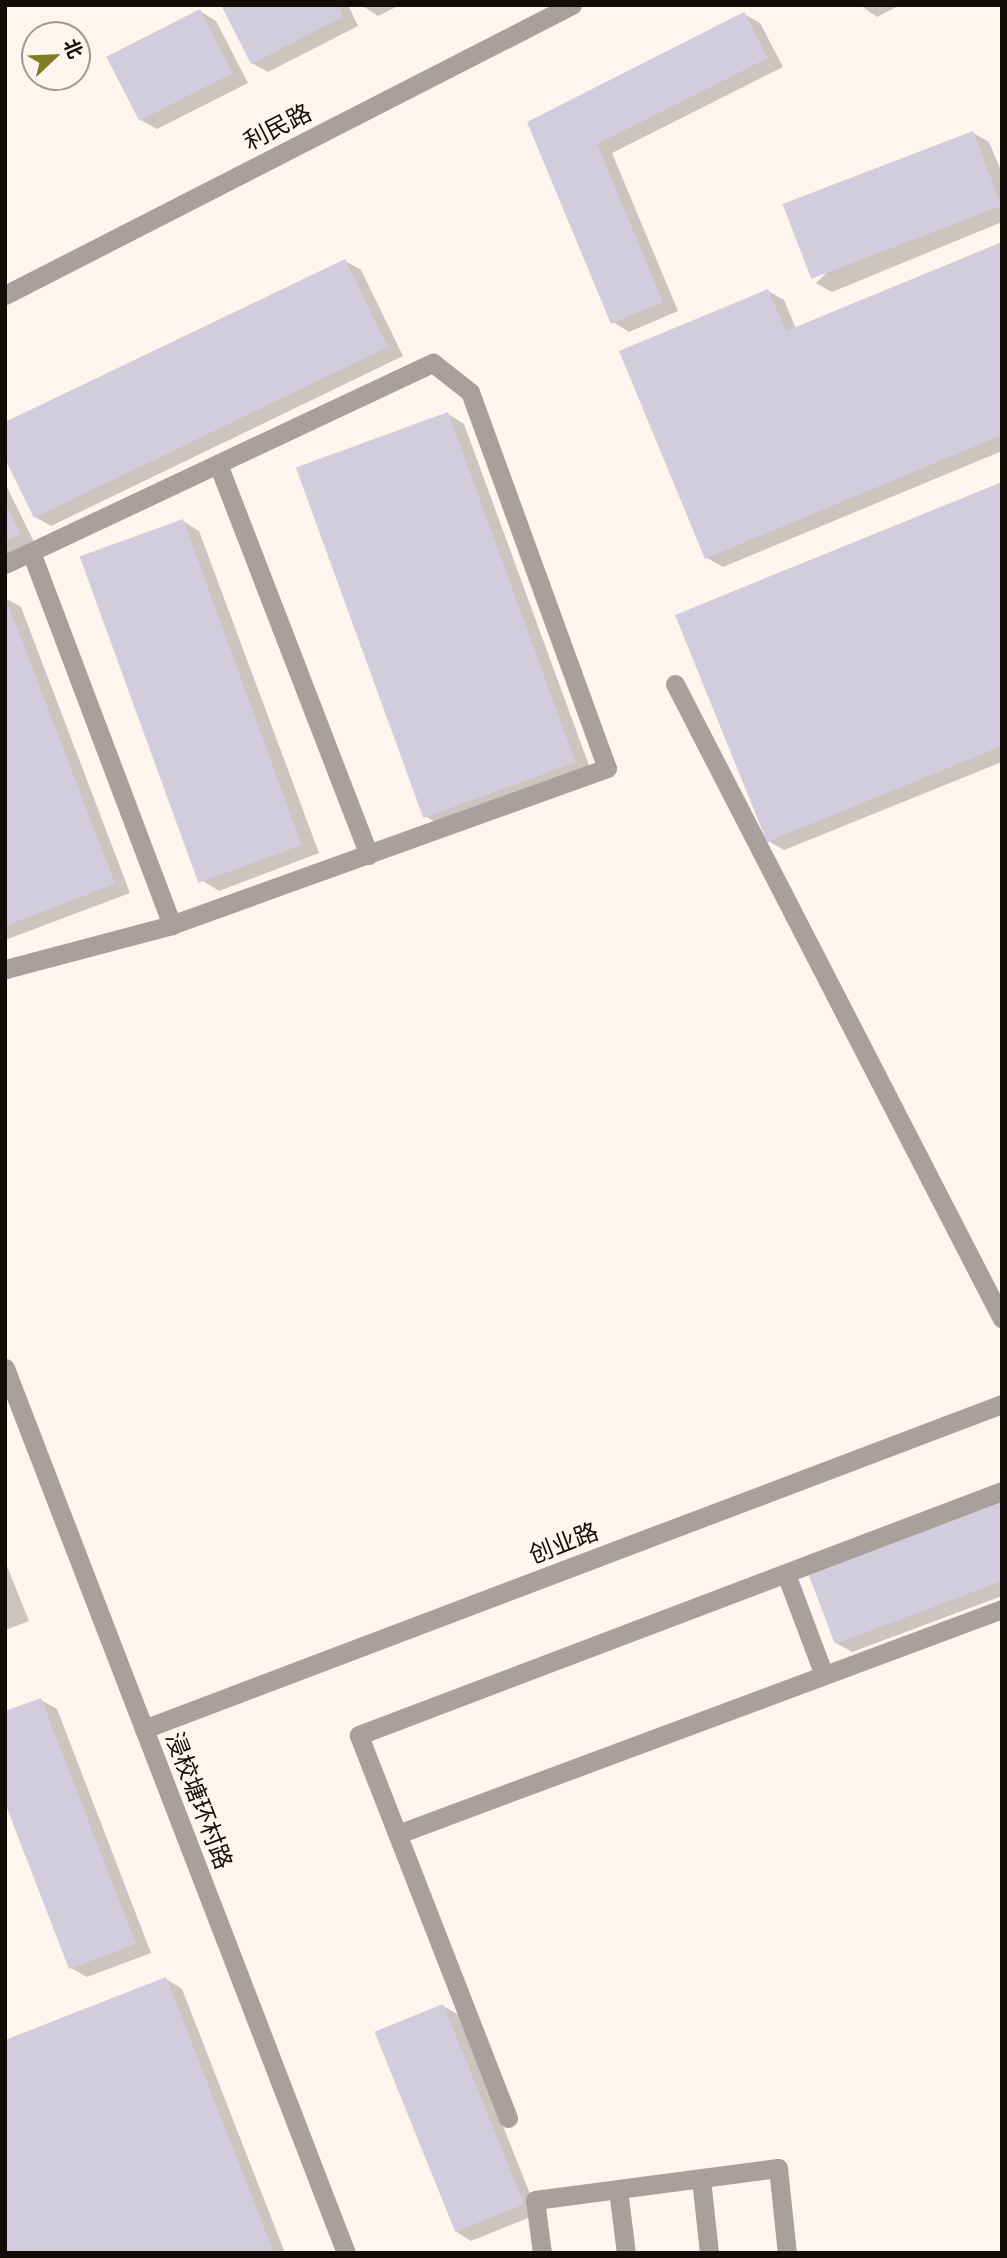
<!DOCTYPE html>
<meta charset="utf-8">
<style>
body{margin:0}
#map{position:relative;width:1007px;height:2258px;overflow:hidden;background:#fef5ef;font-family:"DejaVu Sans","Noto Sans SC",sans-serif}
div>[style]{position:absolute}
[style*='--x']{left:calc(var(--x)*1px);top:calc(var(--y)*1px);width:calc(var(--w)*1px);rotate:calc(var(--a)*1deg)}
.shadow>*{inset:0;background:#0003}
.building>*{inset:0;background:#d1cddc;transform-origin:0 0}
.service>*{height:19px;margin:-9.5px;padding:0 9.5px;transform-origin:9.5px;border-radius:9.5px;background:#a7a09d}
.minor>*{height:19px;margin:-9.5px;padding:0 9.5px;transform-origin:9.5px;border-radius:9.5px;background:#a7a09d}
.tertiary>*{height:19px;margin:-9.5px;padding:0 9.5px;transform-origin:9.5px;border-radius:9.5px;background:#a7a09d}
span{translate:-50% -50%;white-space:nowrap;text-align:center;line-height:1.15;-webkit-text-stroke:7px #fef5ef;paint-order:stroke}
.street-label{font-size:24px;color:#110d09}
.frame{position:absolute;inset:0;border:7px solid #110d09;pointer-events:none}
.north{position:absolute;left:21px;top:21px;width:70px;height:70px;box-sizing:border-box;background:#fef5ef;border:2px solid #9f9893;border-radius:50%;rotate:67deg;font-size:19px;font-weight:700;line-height:28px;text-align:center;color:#110d09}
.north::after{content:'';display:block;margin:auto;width:24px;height:32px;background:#817d24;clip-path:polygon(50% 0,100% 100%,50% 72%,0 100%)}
</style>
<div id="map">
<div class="shadow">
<div style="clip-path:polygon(223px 5px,348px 5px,358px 26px,268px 72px,252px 63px)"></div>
<div style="clip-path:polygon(361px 5px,400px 5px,378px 16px)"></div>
<div style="clip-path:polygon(860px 5px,900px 5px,877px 17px)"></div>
<div style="clip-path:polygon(200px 11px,216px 21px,248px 83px,157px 129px,141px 120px)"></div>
<div style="clip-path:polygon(744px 14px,760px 23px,783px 67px,612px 153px,678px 311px,629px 332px,613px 322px,529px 122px)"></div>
<div style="clip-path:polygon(973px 133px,989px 142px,1002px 173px,1002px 222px,832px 292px,816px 283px)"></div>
<div style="clip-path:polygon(1002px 244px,1002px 451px,723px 567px,707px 558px,768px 291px,784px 300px,796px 329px)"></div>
<div style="clip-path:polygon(345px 261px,361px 270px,403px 356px,51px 526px,35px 517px)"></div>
<div style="clip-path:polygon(448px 414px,464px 424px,591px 771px,441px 825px,425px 816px)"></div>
<div style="clip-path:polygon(5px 483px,35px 544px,5px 559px)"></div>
<div style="clip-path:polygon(1002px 483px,1002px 762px,784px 850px,768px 841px)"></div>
<div style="clip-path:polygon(183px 521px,199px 531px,319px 853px,219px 891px,203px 881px)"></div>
<div style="clip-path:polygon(5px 598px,21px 607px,130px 893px,5px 940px)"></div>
<div style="clip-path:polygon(1002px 1502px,1002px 1596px,852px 1652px,836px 1643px)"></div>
<div style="clip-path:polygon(5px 1561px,29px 1621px,5px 1630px)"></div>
<div style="clip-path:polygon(41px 1700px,57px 1709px,151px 1953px,87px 1977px,71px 1968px)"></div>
<div style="clip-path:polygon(166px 1979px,182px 1989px,285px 2253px,5px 2253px)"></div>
<div style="clip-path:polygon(443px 2006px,459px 2015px,538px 2214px,471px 2241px,455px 2231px)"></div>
</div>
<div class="building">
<div style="clip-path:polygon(221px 5px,338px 5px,343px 17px,251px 64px)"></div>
<div style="left:200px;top:9px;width:72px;height:105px;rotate:63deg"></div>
<div style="clip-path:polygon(744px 12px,768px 58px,597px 144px,663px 302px,611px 324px,527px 122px)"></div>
<div style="left:973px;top:131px;width:80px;height:204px;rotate:69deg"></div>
<div style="clip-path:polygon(1002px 242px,1002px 435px,705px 559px,619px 351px,768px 289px,786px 331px)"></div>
<div style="clip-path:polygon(345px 259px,388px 347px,34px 518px,5px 459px,5px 422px)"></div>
<div style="left:448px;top:412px;width:373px;height:162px;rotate:70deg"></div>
<div style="clip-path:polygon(1002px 482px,1002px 746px,767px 842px,675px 615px)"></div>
<div style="clip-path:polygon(5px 504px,21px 534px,5px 542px)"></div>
<div style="left:183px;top:519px;width:347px;height:110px;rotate:70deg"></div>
<div style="clip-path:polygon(5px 596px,115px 884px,5px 926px)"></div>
<div style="clip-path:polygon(1002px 1500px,1002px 1581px,835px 1644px,808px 1573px)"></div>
<div style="clip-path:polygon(41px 1698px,136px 1944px,69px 1969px,5px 1803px,5px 1711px)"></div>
<div style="clip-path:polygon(166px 1977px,274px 2253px,5px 2253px,5px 2040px)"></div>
<div style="left:443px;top:2004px;width:216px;height:74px;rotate:68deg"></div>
</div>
<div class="service">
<div style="--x:218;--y:464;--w:419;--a:68.9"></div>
<div style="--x:31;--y:552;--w:399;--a:69.3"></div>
<div style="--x:5;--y:564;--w:473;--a:-25.2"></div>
<div style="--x:433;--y:363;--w:47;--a:38.1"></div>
<div style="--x:470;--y:392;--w:400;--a:70"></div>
<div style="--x:607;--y:768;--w:462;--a:160.2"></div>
<div style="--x:172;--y:925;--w:173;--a:165.2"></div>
<div style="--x:675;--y:684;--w:714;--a:62.75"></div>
<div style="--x:786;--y:1574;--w:108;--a:69.4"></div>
<div style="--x:398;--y:1834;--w:645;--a:-20.43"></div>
<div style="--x:508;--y:2118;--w:411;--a:-111.3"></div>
<div style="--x:359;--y:1735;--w:688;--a:-20.78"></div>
<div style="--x:701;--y:2179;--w:74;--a:83.8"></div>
<div style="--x:618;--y:2190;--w:64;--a:82.8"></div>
<div style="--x:542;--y:2253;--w:53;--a:-97.5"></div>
<div style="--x:535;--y:2200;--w:245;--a:-7.5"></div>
<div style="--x:778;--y:2168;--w:85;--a:84"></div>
</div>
<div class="minor">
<div style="--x:5;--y:295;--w:637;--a:-27.09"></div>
<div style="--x:144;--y:1729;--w:917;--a:-20.75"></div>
</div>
<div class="tertiary">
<div style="--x:5;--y:1368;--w:948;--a:68.93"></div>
</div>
<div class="street-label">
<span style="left:278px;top:128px;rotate:-27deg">利民路</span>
<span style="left:564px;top:1544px;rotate:-21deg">创业路</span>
<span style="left:198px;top:1801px;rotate:69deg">浸校塘环村路</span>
</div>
<div class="frame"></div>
<div class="north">北</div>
</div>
